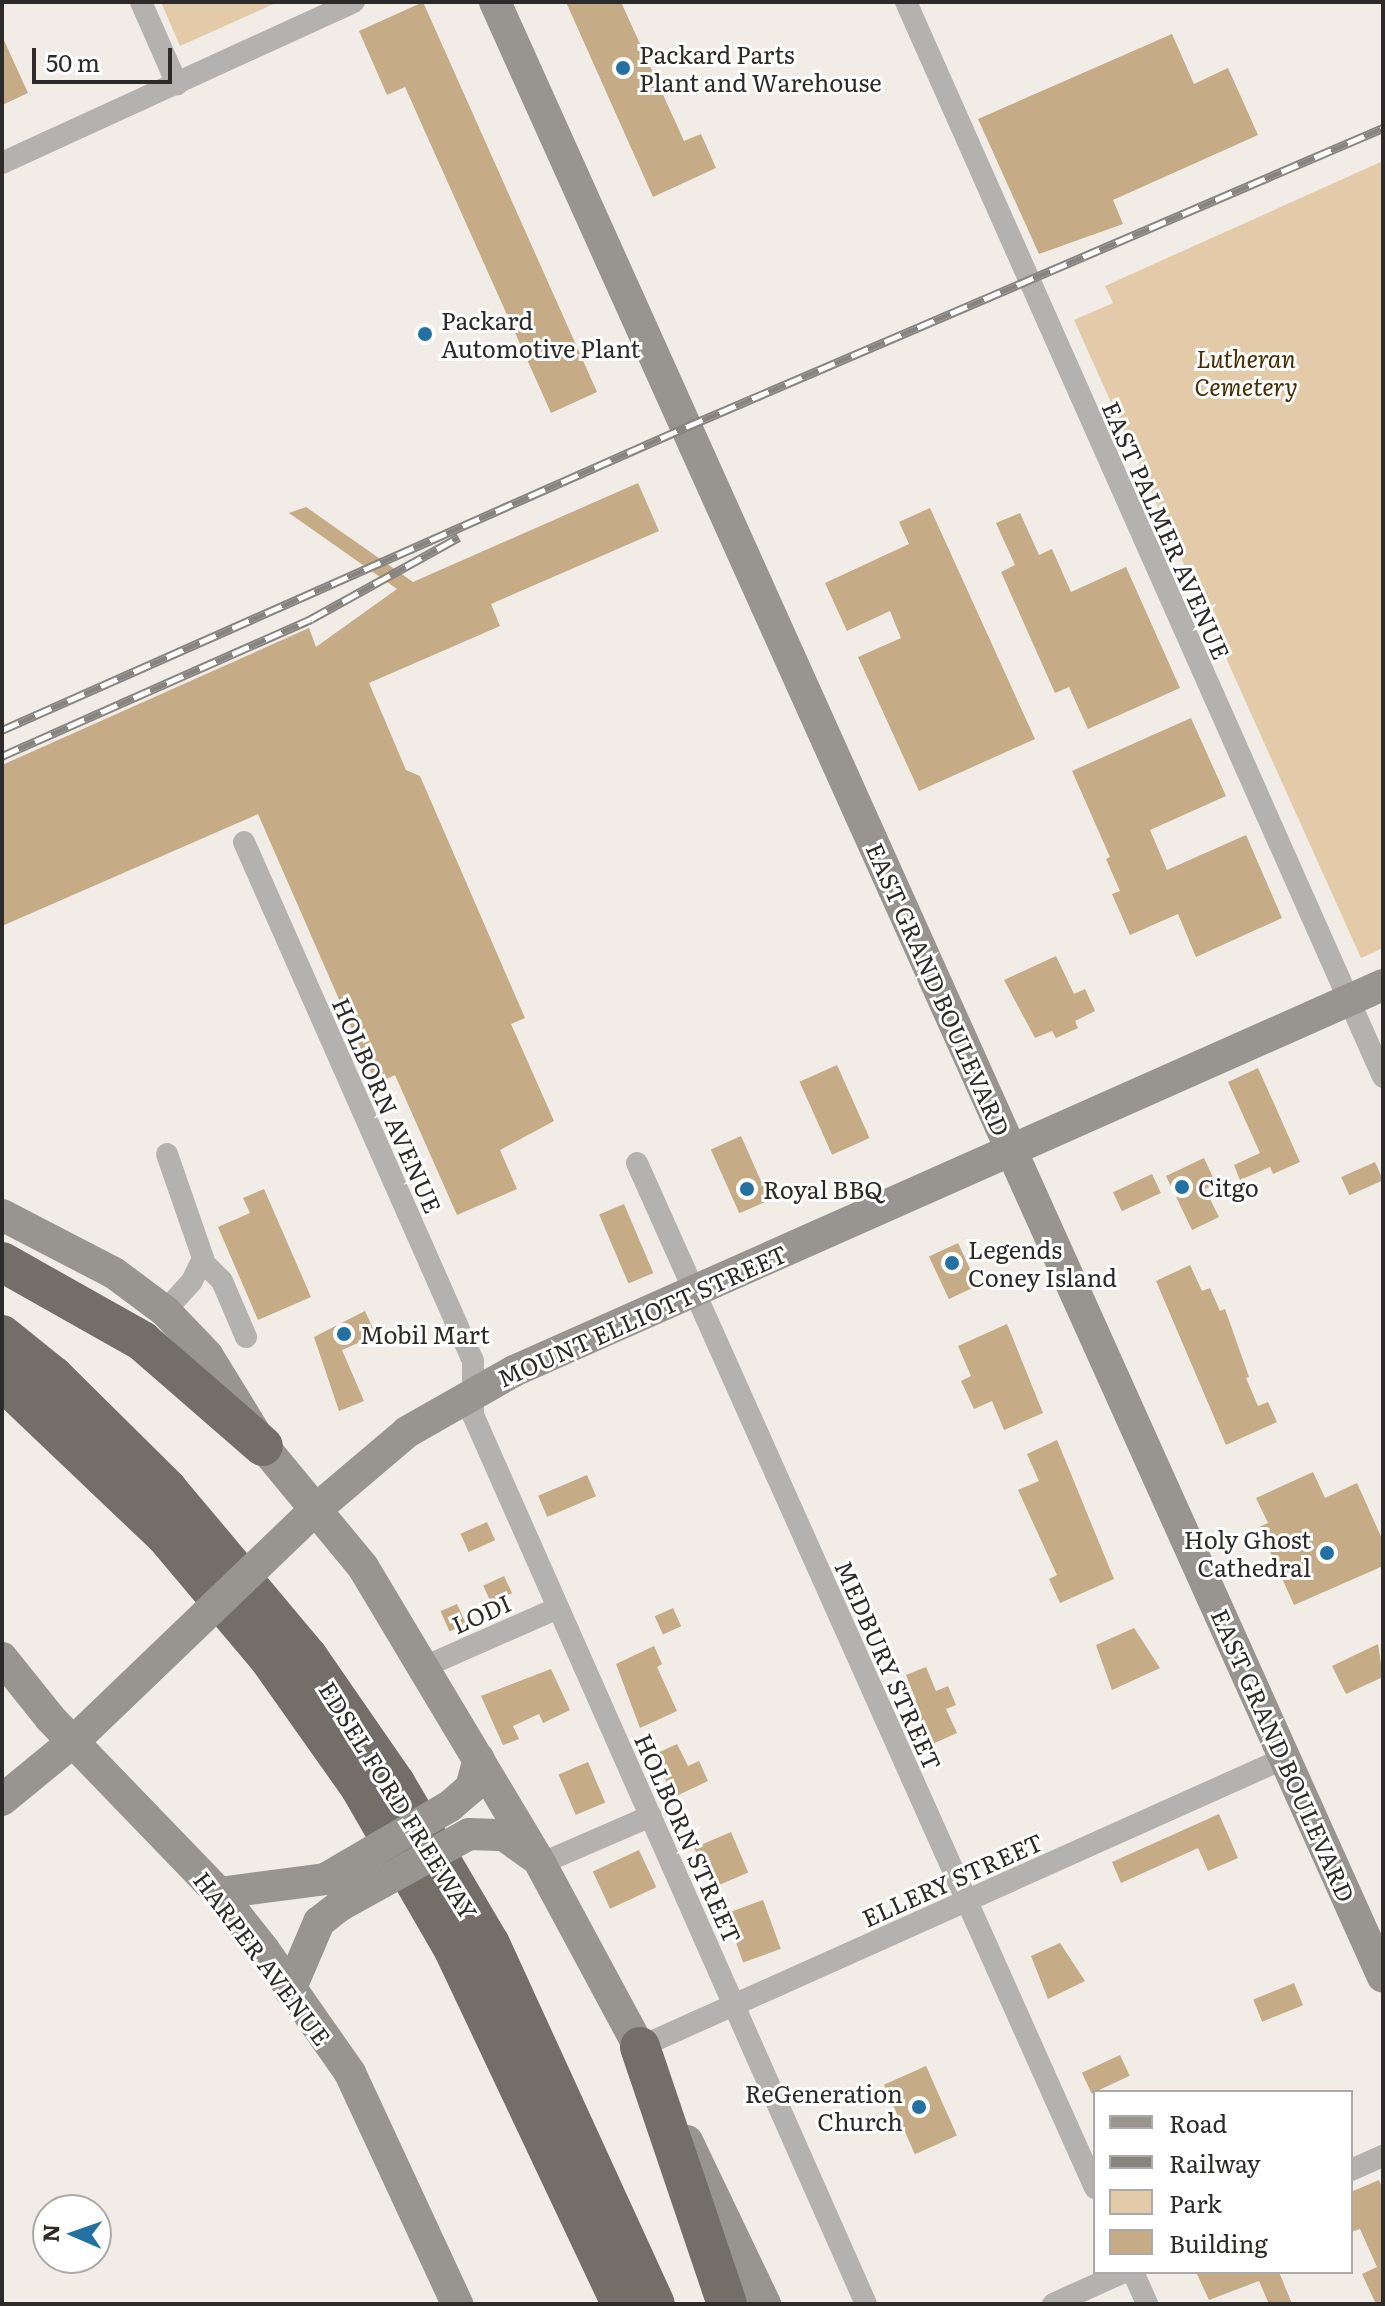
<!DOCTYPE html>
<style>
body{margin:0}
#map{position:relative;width:1385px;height:2306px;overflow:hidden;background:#f1ece5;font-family:Literata,serif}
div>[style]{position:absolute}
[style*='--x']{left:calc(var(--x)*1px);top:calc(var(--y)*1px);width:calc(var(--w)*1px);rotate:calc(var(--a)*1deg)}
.green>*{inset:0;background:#e3caa9}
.building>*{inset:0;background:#c6ab87;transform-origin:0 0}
.street>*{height:22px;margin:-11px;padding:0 11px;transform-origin:11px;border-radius:11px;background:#b4b2af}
.secondary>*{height:32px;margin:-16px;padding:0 16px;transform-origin:16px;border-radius:16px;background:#989590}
.highway>*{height:40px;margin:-20px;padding:0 20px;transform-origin:20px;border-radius:20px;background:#736e68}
.rail>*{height:9px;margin-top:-4.5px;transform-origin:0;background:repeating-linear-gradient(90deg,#fff 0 18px,#888580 0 36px);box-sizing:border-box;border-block:2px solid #888580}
.secondary-bridge>*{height:32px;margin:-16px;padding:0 16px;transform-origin:16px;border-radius:16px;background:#989590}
.dots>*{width:22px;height:22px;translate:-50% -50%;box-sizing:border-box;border:4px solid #fff;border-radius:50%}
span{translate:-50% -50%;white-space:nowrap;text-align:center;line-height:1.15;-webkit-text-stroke:6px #fff;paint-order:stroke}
.poi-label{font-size:24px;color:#2d2b29}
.left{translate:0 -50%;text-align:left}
.right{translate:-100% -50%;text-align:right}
.park-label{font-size:24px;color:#482d00;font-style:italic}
.street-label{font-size:24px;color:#2d2b29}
.frame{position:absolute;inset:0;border:4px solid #2d2b29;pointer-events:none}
.legend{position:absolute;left:1093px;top:2090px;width:260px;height:184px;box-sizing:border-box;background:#fff;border:2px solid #abaaa9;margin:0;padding:10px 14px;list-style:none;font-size:24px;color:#2d2b29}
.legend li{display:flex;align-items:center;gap:16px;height:40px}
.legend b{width:40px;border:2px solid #abaaa9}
.north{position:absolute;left:32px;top:2194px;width:80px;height:80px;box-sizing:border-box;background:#fff;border:2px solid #abaaa9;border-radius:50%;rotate:272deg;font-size:22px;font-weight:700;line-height:32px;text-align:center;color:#2d2b29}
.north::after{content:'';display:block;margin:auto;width:28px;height:36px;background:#2370a2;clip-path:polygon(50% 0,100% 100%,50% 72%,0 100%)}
.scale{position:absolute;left:32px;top:48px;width:140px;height:36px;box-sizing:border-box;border:4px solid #2d2b29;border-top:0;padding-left:10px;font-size:24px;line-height:28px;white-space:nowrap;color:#2d2b29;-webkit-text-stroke:6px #fff;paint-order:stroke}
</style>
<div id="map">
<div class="green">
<div style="clip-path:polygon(161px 2px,278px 2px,180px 46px)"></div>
<div style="clip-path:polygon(1383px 161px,1383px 948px,1361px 958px,1074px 320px,1113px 303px,1105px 286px)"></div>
</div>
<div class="building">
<div style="clip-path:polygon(423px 2px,597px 392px,551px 413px,405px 87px,387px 95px,359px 31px)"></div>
<div style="clip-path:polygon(566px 2px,621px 2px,684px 141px,701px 134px,716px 168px,653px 197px)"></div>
<div style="clip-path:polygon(1172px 34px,1194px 84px,1228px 68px,1258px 135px,1113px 200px,1123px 224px,1039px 254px,978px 119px)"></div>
<div style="clip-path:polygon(2px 36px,28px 93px,2px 105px)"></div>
<div style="clip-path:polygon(638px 483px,659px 531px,491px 604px,500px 626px,369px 683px,406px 770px,420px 776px,525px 1018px,511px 1024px,554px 1121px,500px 1150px,517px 1189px,457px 1215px,395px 1075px,376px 1084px,258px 814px,2px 926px,2px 765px,309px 628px,316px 647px,397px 589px,289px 513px,306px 507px,413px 582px)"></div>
<div style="clip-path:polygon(930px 508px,1035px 739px,919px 791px,858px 657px,901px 638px,890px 611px,847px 631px,825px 583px,909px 544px,899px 522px)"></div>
<div style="clip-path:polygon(1020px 513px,1039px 555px,1052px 549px,1071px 592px,1126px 567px,1180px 688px,1088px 729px,1069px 687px,1055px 693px,1001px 572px,1015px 565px,996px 523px)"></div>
<div style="clip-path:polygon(1191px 718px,1226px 796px,1150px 830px,1167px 870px,1246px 835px,1282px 918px,1196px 957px,1178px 914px,1130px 935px,1112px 894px,1120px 891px,1106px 859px,1110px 857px,1072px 771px)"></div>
<div style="clip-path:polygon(1056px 956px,1074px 994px,1085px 989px,1095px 1011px,1075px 1021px,1078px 1028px,1056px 1038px,1052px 1031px,1035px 1038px,1004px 980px)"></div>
<div style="left:837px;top:1065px;width:80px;height:41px;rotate:66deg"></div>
<div style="clip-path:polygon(1258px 1068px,1300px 1162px,1273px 1174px,1270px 1167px,1240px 1180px,1234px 1165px,1260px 1153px,1228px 1082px)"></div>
<div style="left:741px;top:1136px;width:70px;height:33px;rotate:66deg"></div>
<div style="clip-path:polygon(1204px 1158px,1216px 1184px,1205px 1189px,1219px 1217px,1192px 1230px,1166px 1176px)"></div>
<div style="left:1375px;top:1162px;width:20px;height:37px;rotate:66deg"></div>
<div style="left:1152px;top:1174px;width:21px;height:43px;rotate:65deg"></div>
<div style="clip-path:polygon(264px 1189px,311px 1297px,258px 1320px,218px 1227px,250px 1213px,243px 1198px)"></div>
<div style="left:624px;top:1204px;width:75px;height:27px;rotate:67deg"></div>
<div style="left:958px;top:1243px;width:47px;height:32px;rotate:65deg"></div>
<div style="clip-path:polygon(1190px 1265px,1202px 1291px,1210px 1288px,1220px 1311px,1225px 1309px,1249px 1377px,1246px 1378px,1258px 1406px,1268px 1402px,1277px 1422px,1226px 1445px,1156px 1281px)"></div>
<div style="clip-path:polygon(365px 1311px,376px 1335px,342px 1350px,364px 1401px,339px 1411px,314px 1337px)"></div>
<div style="clip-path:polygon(1007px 1324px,1043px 1413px,1004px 1430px,992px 1401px,974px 1409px,961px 1381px,971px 1376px,958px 1346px)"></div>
<div style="clip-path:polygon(1057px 1440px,1114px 1579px,1060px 1603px,1049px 1579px,1057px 1575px,1018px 1490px,1039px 1481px,1027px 1454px)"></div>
<div style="clip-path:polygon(1313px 1472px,1325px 1498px,1357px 1483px,1383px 1541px,1383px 1566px,1294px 1605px,1259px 1527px,1268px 1523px,1256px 1498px)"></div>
<div style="left:587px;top:1475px;width:23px;height:53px;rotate:67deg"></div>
<div style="left:487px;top:1522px;width:20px;height:29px;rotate:66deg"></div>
<div style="left:504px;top:1576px;width:19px;height:23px;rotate:65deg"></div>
<div style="left:457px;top:1604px;width:22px;height:18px;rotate:66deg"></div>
<div style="left:673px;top:1608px;width:20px;height:20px;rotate:66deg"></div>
<div style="clip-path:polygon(1134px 1628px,1160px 1668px,1112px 1690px,1096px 1645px)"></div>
<div style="clip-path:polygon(1378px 1644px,1383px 1677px,1346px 1694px,1332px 1666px)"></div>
<div style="clip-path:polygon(654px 1646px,662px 1664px,657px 1667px,677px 1711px,640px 1728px,616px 1664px)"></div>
<div style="clip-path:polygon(926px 1667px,936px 1691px,948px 1686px,956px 1705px,946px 1709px,957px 1733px,928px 1746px,910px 1703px,916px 1700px,906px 1675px)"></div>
<div style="clip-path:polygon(551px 1669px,570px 1710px,543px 1723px,539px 1714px,513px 1726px,519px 1739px,503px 1745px,481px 1696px)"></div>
<div style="clip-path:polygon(677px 1744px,688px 1766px,699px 1761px,708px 1781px,674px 1797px,653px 1755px)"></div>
<div style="left:588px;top:1762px;width:44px;height:32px;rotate:67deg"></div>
<div style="clip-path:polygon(1219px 1814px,1238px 1858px,1208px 1871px,1198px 1848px,1121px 1883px,1112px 1862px)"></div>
<div style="left:731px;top:1832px;width:44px;height:40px;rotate:67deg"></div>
<div style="left:639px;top:1850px;width:41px;height:51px;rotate:65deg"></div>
<div style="left:763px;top:1900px;width:52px;height:40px;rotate:70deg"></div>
<div style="clip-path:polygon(1060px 1943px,1085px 1981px,1048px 1999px,1031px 1956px)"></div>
<div style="left:1294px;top:1983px;width:24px;height:44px;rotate:68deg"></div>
<div style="left:1120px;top:2055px;width:23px;height:42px;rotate:65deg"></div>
<div style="left:926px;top:2066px;width:76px;height:46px;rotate:66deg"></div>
<div style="clip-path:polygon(1379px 2180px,1383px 2190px,1383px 2304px,1376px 2304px,1362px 2274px,1377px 2267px,1360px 2229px,1351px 2232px,1351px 2192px)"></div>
<div style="clip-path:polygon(1196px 2272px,1279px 2272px,1292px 2304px,1269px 2304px,1259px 2281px,1209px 2300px)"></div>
</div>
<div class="street">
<div style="--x:141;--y:2;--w:90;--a:66.3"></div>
<div style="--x:906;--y:2;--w:1176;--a:66.07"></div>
<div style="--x:2;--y:163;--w:387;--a:-24.6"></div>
<div style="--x:244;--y:842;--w:567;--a:66.19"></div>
<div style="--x:473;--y:1361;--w:54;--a:90"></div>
<div style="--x:473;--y:1415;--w:972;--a:66.15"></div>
<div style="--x:637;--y:1163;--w:1123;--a:65.92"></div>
<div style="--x:202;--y:1261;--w:28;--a:45"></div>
<div style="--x:222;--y:1281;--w:61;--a:66.8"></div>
<div style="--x:165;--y:1311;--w:40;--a:-48"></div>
<div style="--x:192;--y:1281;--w:25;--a:-64"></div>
<div style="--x:203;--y:1258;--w:110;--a:-109.1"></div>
<div style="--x:424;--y:1667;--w:146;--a:-23.8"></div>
<div style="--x:540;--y:1864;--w:121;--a:-23.4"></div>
<div style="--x:640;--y:2047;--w:707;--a:-24.14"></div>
<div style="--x:1351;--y:2170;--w:35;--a:-24"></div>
<div style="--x:1133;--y:2272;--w:35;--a:66"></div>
<div style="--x:1053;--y:2304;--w:78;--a:-24.3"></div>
</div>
<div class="secondary">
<div style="--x:495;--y:2;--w:2165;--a:65.79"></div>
<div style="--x:2;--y:1215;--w:126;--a:27.4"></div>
<div style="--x:114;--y:1273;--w:64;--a:36.7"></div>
<div style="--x:165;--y:1311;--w:61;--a:46.3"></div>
<div style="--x:207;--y:1355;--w:107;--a:58.4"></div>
<div style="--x:263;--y:1446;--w:157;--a:50.4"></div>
<div style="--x:363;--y:1567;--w:340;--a:59.1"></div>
<div style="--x:538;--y:1859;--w:236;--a:61.7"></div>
<div style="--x:314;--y:1511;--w:122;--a:-40.3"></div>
<div style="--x:407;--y:1432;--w:123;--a:-29.7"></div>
<div style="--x:514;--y:1371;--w:951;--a:-23.95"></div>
<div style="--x:2;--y:1658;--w:77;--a:51.3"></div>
<div style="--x:50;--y:1718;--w:243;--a:46"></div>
<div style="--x:219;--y:1893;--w:73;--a:51.7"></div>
<div style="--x:264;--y:1950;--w:150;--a:55"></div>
<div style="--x:350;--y:2073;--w:255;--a:65.1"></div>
<div style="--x:2;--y:1800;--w:94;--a:-39.4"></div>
<div style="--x:450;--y:1806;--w:28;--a:-41"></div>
<div style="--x:471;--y:1788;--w:30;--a:-75"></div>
<div style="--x:469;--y:1834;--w:35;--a:2"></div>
<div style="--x:504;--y:1835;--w:39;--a:36"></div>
<div style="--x:219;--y:1893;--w:107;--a:-7.5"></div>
<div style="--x:290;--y:1990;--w:74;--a:-66.9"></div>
<div style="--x:319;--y:1922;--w:28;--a:-38"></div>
<div style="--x:687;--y:2141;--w:181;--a:64.4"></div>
</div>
<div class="highway">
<div style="--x:2;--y:1262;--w:161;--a:29.4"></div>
<div style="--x:142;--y:1341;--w:160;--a:41"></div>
<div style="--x:2;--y:1335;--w:65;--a:38.8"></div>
<div style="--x:53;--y:1376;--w:161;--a:44.7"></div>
<div style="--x:167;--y:1489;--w:219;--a:50"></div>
<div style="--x:308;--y:1657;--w:153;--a:55.4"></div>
<div style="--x:395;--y:1783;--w:187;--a:59.5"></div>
<div style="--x:490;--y:1944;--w:396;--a:65.4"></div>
<div style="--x:2;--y:1380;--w:226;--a:43.6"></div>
<div style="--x:166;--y:1536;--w:158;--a:49.9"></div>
<div style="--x:268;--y:1657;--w:159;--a:54.7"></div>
<div style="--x:360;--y:1787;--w:188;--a:60"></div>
<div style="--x:454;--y:1950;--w:391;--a:64.7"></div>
<div style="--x:640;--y:2047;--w:271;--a:71.3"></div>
</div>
<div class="rail">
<div style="--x:2;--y:730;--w:748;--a:-23.89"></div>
<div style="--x:686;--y:427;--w:758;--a:-23.22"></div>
<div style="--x:2;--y:756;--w:338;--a:-23.9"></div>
<div style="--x:311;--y:619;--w:169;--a:-29"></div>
</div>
<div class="secondary-bridge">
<div style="--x:75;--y:1740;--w:331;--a:-43.8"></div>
<div style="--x:325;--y:1879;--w:145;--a:-30.3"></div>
<div style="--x:341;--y:1905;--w:146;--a:-29"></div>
</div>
<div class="dots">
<div style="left:623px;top:68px;background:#2370a2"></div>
<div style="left:425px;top:334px;background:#2370a2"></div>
<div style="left:1182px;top:1187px;background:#2370a2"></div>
<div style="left:747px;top:1189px;background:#2370a2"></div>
<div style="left:952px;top:1263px;background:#2370a2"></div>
<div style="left:344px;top:1334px;background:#2370a2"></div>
<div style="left:1327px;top:1553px;background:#2370a2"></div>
<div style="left:919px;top:2107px;background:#2370a2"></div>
</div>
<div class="poi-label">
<span class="left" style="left:639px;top:68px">Packard Parts<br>Plant and Warehouse</span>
<span class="left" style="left:441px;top:334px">Packard<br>Automotive Plant</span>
<span class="left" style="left:1198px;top:1187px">Citgo</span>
<span class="left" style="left:763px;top:1189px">Royal BBQ</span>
<span class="left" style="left:968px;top:1263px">Legends<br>Coney Island</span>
<span class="left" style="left:360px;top:1334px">Mobil Mart</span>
<span class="right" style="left:1311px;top:1553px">Holy Ghost<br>Cathedral</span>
<span class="right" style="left:903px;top:2107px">ReGeneration<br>Church</span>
</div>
<div class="park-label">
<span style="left:1246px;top:372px">Lutheran<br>Cemetery</span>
</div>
<div class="street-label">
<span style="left:1167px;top:530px;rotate:66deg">EAST PALMER AVENUE</span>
<span style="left:939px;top:989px;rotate:66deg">EAST GRAND BOULEVARD</span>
<span style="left:388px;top:1105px;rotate:66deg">HOLBORN AVENUE</span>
<span style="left:642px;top:1315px;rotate:-24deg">MOUNT ELLIOTT STREET</span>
<span style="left:481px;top:1613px;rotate:-24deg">LODI</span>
<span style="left:889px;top:1665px;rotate:66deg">MEDBURY STREET</span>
<span style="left:1284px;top:1755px;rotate:66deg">EAST GRAND BOULEVARD</span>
<span style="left:399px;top:1800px;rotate:58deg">EDSEL FORD FREEWAY</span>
<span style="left:689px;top:1838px;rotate:66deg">HOLBORN STREET</span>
<span style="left:952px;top:1879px;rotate:-24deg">ELLERY STREET</span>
<span style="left:263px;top:1958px;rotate:53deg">HARPER AVENUE</span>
</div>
<div class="frame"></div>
<ul class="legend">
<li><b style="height:10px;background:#989590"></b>Road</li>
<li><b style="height:10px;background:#888580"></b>Railway</li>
<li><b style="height:22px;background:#e3caa9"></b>Park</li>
<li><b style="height:22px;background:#c6ab87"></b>Building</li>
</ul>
<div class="north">N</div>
<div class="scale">50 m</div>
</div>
